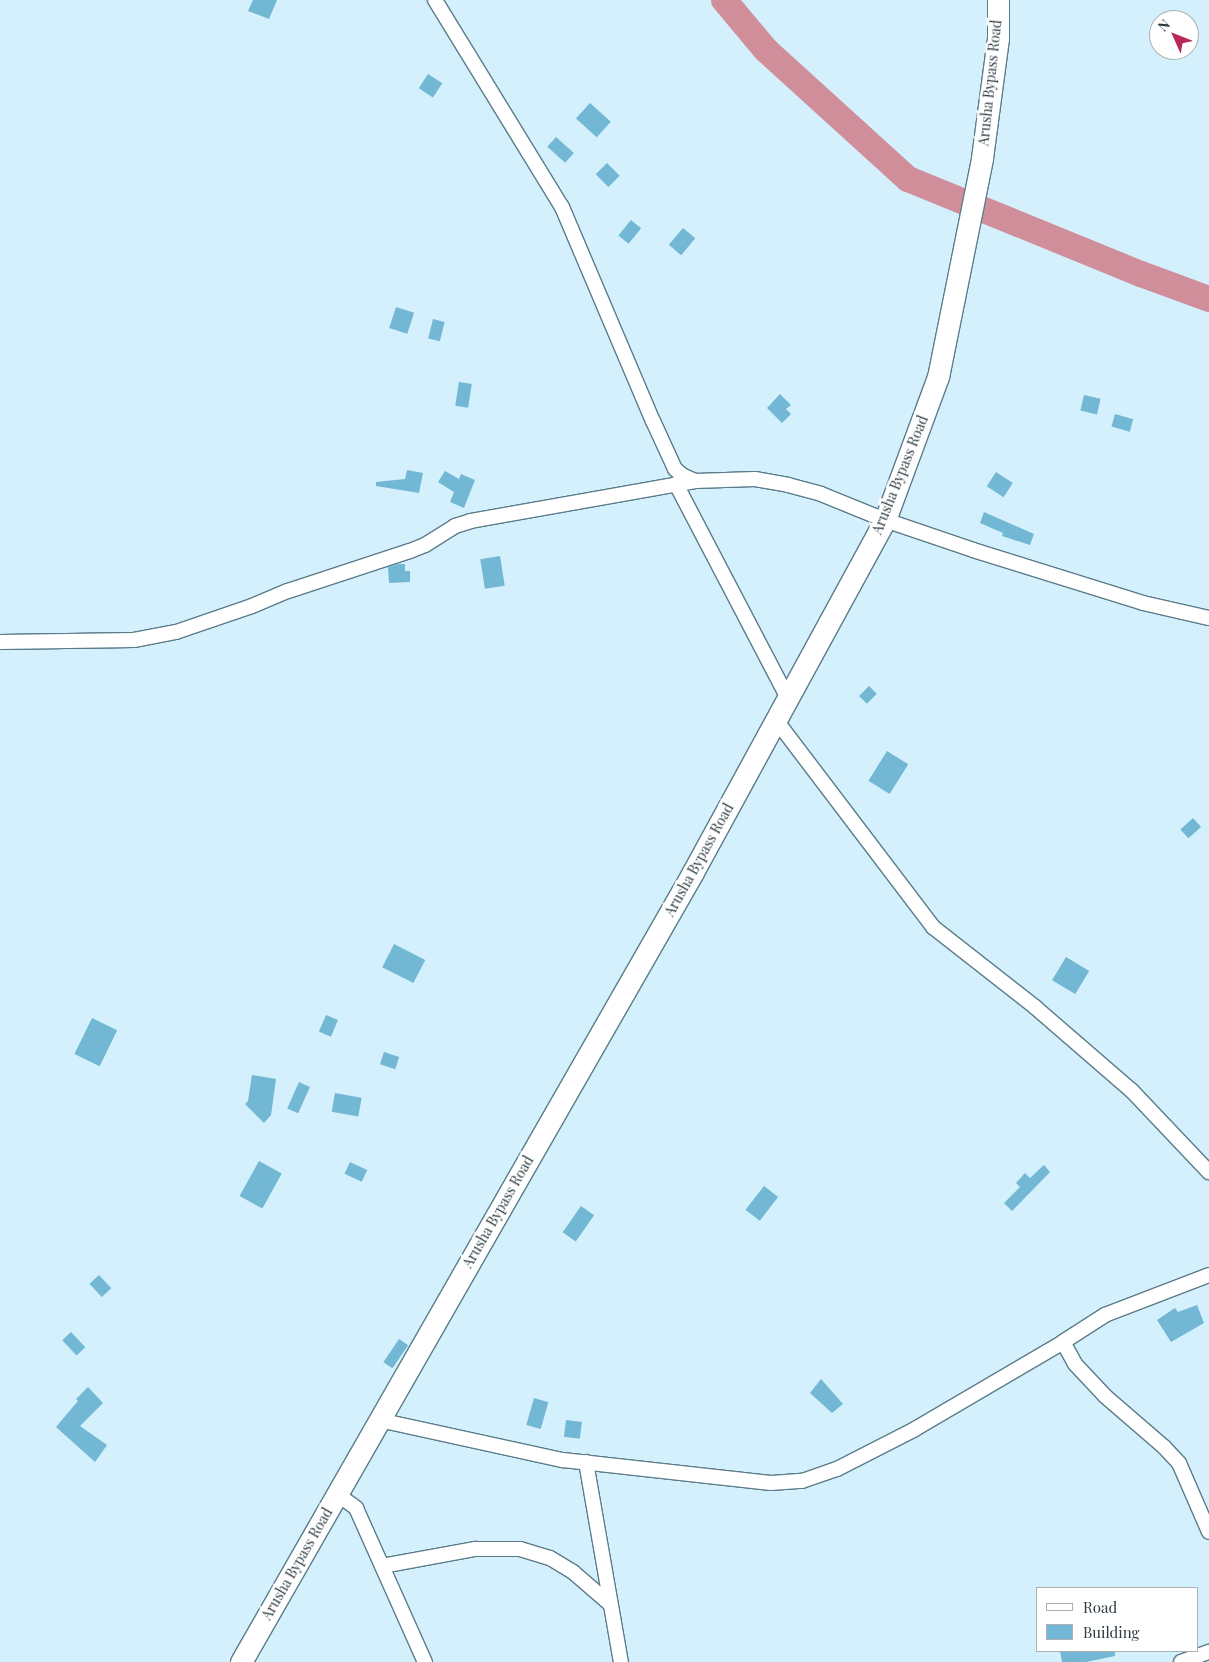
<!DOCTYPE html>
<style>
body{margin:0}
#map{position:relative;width:1209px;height:1662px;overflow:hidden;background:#d3f0fc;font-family:"Playfair Display",serif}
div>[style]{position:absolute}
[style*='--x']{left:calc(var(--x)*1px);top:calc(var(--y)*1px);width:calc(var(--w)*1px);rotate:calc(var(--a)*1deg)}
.river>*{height:26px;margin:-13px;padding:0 13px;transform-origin:13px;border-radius:13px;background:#cf8e9a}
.building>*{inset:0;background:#72b7d3;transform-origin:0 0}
.roads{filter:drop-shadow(1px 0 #5b7c8a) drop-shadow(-1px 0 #5b7c8a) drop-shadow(0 1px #5b7c8a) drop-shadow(0 -1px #5b7c8a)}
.minor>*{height:14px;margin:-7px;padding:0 7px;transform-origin:7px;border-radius:7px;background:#fff}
.primary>*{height:21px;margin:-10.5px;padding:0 10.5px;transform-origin:10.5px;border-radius:10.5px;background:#fff}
span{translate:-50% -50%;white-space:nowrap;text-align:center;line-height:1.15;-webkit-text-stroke:5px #fff;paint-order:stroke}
.street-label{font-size:14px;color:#2c3a40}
.legend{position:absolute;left:1036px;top:1587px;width:162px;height:65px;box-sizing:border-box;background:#fff;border:1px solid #abb0b3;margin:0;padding:6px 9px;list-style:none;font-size:15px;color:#2c3a40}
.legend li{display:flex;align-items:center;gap:10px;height:25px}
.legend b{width:25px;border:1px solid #abb0b3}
.north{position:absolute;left:1149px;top:10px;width:50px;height:50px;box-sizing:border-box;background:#fff;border:1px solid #abb0b3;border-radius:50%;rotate:314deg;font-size:14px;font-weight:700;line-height:20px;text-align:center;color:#2c3a40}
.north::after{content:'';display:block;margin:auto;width:18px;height:22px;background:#b82958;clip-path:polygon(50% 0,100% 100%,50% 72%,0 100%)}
</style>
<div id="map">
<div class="river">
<div style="--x:724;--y:0;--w:65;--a:50"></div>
<div style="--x:766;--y:50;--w:192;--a:42.3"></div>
<div style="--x:908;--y:179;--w:252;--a:22.2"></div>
<div style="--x:1141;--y:274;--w:72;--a:20.2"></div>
</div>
<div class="building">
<div style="clip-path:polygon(253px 0,277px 0,269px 19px,248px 11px)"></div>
<div style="left:428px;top:74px;width:17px;height:17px;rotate:33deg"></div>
<div style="left:590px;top:103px;width:28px;height:21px;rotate:42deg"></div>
<div style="left:556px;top:137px;width:24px;height:13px;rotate:42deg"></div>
<div style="left:607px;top:163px;width:18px;height:16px;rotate:45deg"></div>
<div style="left:631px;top:220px;width:13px;height:20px;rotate:39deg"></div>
<div style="left:683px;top:228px;width:16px;height:22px;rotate:40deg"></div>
<div style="left:396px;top:307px;width:19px;height:22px;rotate:18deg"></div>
<div style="left:433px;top:319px;width:12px;height:20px;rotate:14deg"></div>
<div style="left:459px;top:382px;width:13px;height:24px;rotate:9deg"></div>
<div style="clip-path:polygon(780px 394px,791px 405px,786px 409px,791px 414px,782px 423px,767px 408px)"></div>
<div style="left:1084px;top:395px;width:17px;height:16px;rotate:13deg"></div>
<div style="left:1115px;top:414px;width:19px;height:13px;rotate:16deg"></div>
<div style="clip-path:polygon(407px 470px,423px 473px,419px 493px,376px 486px,376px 482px,405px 479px)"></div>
<div style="clip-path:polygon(445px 471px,459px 479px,461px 474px,475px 480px,464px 508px,450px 502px,454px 492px,438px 482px)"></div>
<div style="left:996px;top:472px;width:20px;height:17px;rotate:33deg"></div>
<div style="clip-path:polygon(984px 512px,1034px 534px,1030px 545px,1002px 536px,1003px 533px,980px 523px)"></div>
<div style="left:500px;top:556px;width:30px;height:20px;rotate:81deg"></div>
<div style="clip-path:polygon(398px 564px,405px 564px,405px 571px,410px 571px,410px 582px,389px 583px,388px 567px)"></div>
<div style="left:869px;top:686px;width:11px;height:14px;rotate:45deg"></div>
<div style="left:887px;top:751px;width:25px;height:35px;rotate:32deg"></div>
<div style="left:1193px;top:818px;width:12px;height:17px;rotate:48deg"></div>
<div style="left:394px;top:944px;width:35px;height:26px;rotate:27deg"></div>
<div style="left:1066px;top:957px;width:27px;height:27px;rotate:31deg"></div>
<div style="left:326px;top:1015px;width:13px;height:18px;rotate:23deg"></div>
<div style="left:92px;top:1018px;width:28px;height:40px;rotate:26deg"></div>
<div style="left:384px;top:1052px;width:16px;height:13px;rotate:18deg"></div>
<div style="clip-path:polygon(252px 1075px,276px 1079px,271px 1115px,264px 1123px,245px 1104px,248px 1101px)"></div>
<div style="left:299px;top:1082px;width:12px;height:29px;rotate:24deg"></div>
<div style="left:335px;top:1093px;width:27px;height:19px;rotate:10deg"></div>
<div style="left:259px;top:1161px;width:26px;height:40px;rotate:29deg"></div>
<div style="left:350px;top:1162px;width:19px;height:13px;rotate:25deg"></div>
<div style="clip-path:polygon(1044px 1165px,1050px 1172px,1012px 1211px,1004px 1203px,1020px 1187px,1016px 1183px,1025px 1173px,1030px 1178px)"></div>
<div style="left:764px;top:1186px;width:18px;height:30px;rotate:38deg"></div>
<div style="left:581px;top:1206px;width:16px;height:32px;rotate:35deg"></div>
<div style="left:99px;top:1275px;width:18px;height:13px;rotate:47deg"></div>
<div style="clip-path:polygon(1197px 1305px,1204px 1323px,1171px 1342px,1157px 1320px,1175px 1308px,1178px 1312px)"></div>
<div style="left:71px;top:1332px;width:21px;height:12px;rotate:47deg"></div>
<div style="left:399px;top:1339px;width:11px;height:28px;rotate:34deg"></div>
<div style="clip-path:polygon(821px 1379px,843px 1404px,832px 1413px,810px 1393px)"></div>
<div style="clip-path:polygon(88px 1387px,103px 1403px,80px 1426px,107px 1445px,95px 1462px,56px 1427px,78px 1401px,76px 1399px)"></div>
<div style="left:534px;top:1398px;width:15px;height:28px;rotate:16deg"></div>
<div style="left:566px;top:1420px;width:16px;height:17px;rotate:7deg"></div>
<div style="clip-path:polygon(1060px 1651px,1115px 1651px,1115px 1656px,1086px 1662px,1062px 1662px)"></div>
</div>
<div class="roads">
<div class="minor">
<div style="--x:435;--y:0;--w:243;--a:58.5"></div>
<div style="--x:562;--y:207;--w:233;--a:67"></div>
<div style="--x:653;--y:421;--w:53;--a:65.4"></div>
<div style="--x:675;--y:469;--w:9;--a:41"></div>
<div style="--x:682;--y:475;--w:14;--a:25"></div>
<div style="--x:695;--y:481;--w:60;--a:-1.9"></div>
<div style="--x:755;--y:479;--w:34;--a:10"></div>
<div style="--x:788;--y:485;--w:34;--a:15"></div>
<div style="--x:821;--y:494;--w:69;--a:22.1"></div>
<div style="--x:885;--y:520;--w:93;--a:18.8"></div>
<div style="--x:973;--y:550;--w:178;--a:17.3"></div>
<div style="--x:1143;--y:603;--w:68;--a:12.8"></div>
<div style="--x:676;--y:484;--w:242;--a:62.4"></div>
<div style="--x:0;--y:642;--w:134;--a:-0.9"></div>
<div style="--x:134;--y:640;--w:43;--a:-10.8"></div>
<div style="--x:176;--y:632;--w:80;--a:-18.9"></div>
<div style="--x:252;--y:606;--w:39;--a:-23"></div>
<div style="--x:288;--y:591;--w:128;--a:-18.2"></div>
<div style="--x:410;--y:551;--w:16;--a:-22"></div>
<div style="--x:425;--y:545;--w:36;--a:-32"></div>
<div style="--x:455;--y:526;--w:17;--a:-17"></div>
<div style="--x:471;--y:521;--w:228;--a:-10.1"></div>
<div style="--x:776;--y:720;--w:260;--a:52.8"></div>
<div style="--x:933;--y:927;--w:130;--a:38.1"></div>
<div style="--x:1035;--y:1007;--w:128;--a:40.9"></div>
<div style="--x:1132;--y:1091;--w:112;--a:46.5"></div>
<div style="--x:1209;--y:1275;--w:111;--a:159"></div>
<div style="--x:1105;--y:1315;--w:50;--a:147.3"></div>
<div style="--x:1063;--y:1342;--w:25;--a:61"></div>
<div style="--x:1075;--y:1364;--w:44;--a:46.8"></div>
<div style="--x:1105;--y:1396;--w:78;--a:40.8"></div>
<div style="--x:1164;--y:1447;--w:22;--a:47"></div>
<div style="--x:1179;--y:1463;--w:75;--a:66.5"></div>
<div style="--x:379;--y:1420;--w:188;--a:12.3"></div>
<div style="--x:563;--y:1460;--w:209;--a:6.3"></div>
<div style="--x:771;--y:1483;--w:31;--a:-4"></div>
<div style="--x:802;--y:1481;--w:37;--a:-19"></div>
<div style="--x:837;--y:1469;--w:88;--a:-27.1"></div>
<div style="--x:915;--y:1429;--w:172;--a:-30.4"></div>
<div style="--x:586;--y:1462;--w:203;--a:80.1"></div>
<div style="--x:337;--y:1494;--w:24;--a:36"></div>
<div style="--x:356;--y:1508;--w:169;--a:65.9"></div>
<div style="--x:382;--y:1566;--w:95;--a:-10.4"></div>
<div style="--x:475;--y:1549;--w:45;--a:0"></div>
<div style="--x:520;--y:1549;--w:31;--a:17"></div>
<div style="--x:550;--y:1558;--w:27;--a:31"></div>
<div style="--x:573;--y:1572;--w:49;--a:40.9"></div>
<div style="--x:1181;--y:1662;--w:30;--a:-20"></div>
</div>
<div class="primary">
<div style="--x:241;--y:1662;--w:910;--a:-60.22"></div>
<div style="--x:693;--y:872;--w:401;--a:-61.4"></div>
<div style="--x:885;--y:520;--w:153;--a:-69.7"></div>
<div style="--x:938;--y:377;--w:223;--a:-78.6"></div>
<div style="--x:982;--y:158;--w:121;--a:-82.4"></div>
<div style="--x:998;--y:38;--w:38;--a:-90"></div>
</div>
</div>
<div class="street-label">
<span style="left:990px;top:83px;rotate:-84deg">Arusha Bypass Road</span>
<span style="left:900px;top:475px;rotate:-68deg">Arusha Bypass Road</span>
<span style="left:699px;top:860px;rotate:-61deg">Arusha Bypass Road</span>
<span style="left:498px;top:1212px;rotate:-60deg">Arusha Bypass Road</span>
<span style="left:297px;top:1564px;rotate:-60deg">Arusha Bypass Road</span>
</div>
<ul class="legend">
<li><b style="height:6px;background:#fff"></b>Road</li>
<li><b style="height:14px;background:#72b7d3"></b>Building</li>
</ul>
<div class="north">N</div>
</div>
